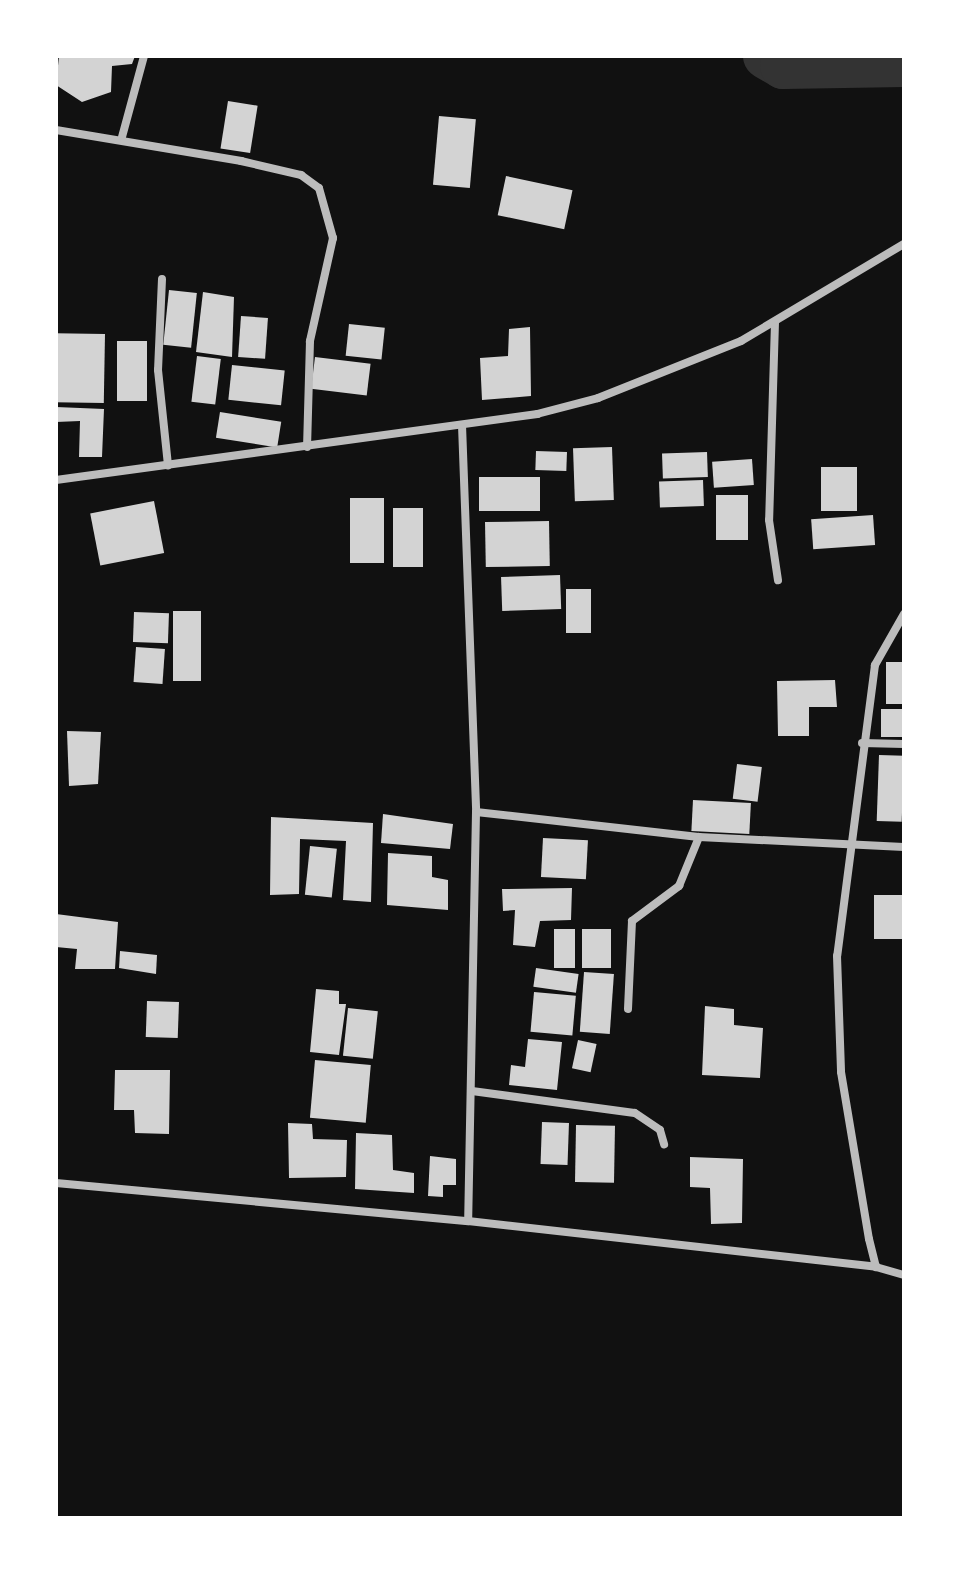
<!DOCTYPE html>
<style>
body{margin:0}
#map{position:relative;width:960px;height:1574px;overflow:hidden;background:#111;font-family:Inter,sans-serif}
div>[style]{position:absolute}
[style*='--x']{left:calc(var(--x)*1px);top:calc(var(--y)*1px);width:calc(var(--w)*1px);rotate:calc(var(--a)*1deg)}
.river>*{height:46px;margin:-23px;padding:0 23px;transform-origin:23px;border-radius:23px;background:#333}
.building>*{inset:0;background:#d3d3d3;transform-origin:0 0}
.minor>*{height:8px;margin:-4px;padding:0 4px;transform-origin:4px;border-radius:4px;background:#bcbcbc}
span{translate:-50% -50%;white-space:nowrap;text-align:center;line-height:1.15;-webkit-text-stroke:8px #fff;paint-order:stroke}
.frame{position:absolute;inset:0;border:58px solid #fff;pointer-events:none}
</style>
<div id="map">
<div class="river">
<div style="--x:766;--y:56;--w:20;--a:30"></div>
<div style="--x:783;--y:66;--w:121;--a:-0.9"></div>
</div>
<div class="building">
<div style="clip-path:polygon(59px 56px,135px 56px,132px 64px,112px 66px,111px 92px,82px 102px,56px 85px)"></div>
<div style="left:228px;top:101px;width:30px;height:48px;rotate:9deg"></div>
<div style="left:439px;top:116px;width:37px;height:69px;rotate:5deg"></div>
<div style="left:506px;top:176px;width:68px;height:40px;rotate:12deg"></div>
<div style="left:169px;top:290px;width:28px;height:55px;rotate:6deg"></div>
<div style="clip-path:polygon(203px 292px,234px 297px,232px 357px,196px 352px)"></div>
<div style="left:241px;top:316px;width:27px;height:41px;rotate:4deg"></div>
<div style="left:349px;top:324px;width:36px;height:32px;rotate:6deg"></div>
<div style="clip-path:polygon(530px 327px,531px 396px,482px 400px,480px 358px,508px 356px,509px 329px)"></div>
<div style="left:105px;top:334px;width:69px;height:49px;rotate:91deg"></div>
<div style="left:117px;top:341px;width:30px;height:60px"></div>
<div style="left:197px;top:356px;width:24px;height:46px;rotate:7deg"></div>
<div style="left:315px;top:357px;width:56px;height:32px;rotate:7deg"></div>
<div style="left:232px;top:365px;width:53px;height:35px;rotate:6deg"></div>
<div style="clip-path:polygon(56px 407px,104px 409px,102px 457px,79px 457px,80px 421px,56px 422px)"></div>
<div style="left:220px;top:412px;width:62px;height:26px;rotate:9deg"></div>
<div style="left:612px;top:447px;width:53px;height:39px;rotate:88deg"></div>
<div style="left:536px;top:451px;width:31px;height:19px;rotate:2deg"></div>
<div style="left:707px;top:452px;width:25px;height:45px;rotate:88deg"></div>
<div style="left:752px;top:459px;width:26px;height:40px;rotate:86deg"></div>
<div style="left:821px;top:467px;width:36px;height:44px"></div>
<div style="left:479px;top:477px;width:61px;height:34px"></div>
<div style="left:703px;top:480px;width:26px;height:44px;rotate:88deg"></div>
<div style="left:716px;top:495px;width:32px;height:45px"></div>
<div style="left:350px;top:498px;width:34px;height:65px"></div>
<div style="left:154px;top:501px;width:53px;height:65px;rotate:79deg"></div>
<div style="left:393px;top:508px;width:30px;height:59px"></div>
<div style="left:873px;top:515px;width:30px;height:62px;rotate:86deg"></div>
<div style="left:549px;top:521px;width:45px;height:64px;rotate:89deg"></div>
<div style="left:560px;top:575px;width:34px;height:59px;rotate:88deg"></div>
<div style="left:566px;top:589px;width:25px;height:44px"></div>
<div style="left:173px;top:611px;width:28px;height:70px"></div>
<div style="left:134px;top:612px;width:35px;height:30px;rotate:2deg"></div>
<div style="left:136px;top:647px;width:29px;height:35px;rotate:4deg"></div>
<div style="left:886px;top:662px;width:18px;height:42px"></div>
<div style="clip-path:polygon(835px 680px,837px 707px,809px 707px,809px 736px,778px 736px,777px 681px)"></div>
<div style="left:881px;top:709px;width:23px;height:28px"></div>
<div style="clip-path:polygon(67px 731px,101px 732px,98px 784px,69px 786px)"></div>
<div style="left:879px;top:755px;width:25px;height:66px;rotate:2deg"></div>
<div style="left:737px;top:764px;width:25px;height:35px;rotate:7deg"></div>
<div style="left:693px;top:800px;width:58px;height:31px;rotate:3deg"></div>
<div style="clip-path:polygon(383px 814px,453px 824px,450px 849px,381px 843px)"></div>
<div style="clip-path:polygon(271px 817px,373px 823px,371px 902px,343px 900px,346px 841px,300px 839px,299px 894px,270px 895px)"></div>
<div style="left:543px;top:838px;width:45px;height:39px;rotate:3deg"></div>
<div style="left:310px;top:846px;width:27px;height:49px;rotate:6deg"></div>
<div style="clip-path:polygon(388px 853px,432px 856px,432px 877px,448px 880px,448px 910px,387px 905px)"></div>
<div style="clip-path:polygon(572px 888px,571px 920px,540px 921px,535px 947px,513px 945px,515px 910px,503px 911px,502px 889px)"></div>
<div style="left:874px;top:895px;width:30px;height:44px"></div>
<div style="clip-path:polygon(56px 914px,118px 922px,115px 969px,75px 969px,77px 949px,56px 947px)"></div>
<div style="left:554px;top:929px;width:21px;height:39px"></div>
<div style="left:582px;top:929px;width:29px;height:39px"></div>
<div style="clip-path:polygon(120px 951px,157px 955px,156px 974px,119px 968px)"></div>
<div style="left:536px;top:968px;width:43px;height:19px;rotate:8deg"></div>
<div style="left:584px;top:972px;width:30px;height:60px;rotate:4deg"></div>
<div style="clip-path:polygon(316px 989px,339px 991px,339px 1004px,346px 1004px,339px 1055px,310px 1052px)"></div>
<div style="left:534px;top:992px;width:42px;height:40px;rotate:5deg"></div>
<div style="left:147px;top:1001px;width:32px;height:36px;rotate:2deg"></div>
<div style="clip-path:polygon(705px 1006px,734px 1009px,734px 1025px,763px 1028px,760px 1078px,702px 1075px)"></div>
<div style="left:348px;top:1008px;width:30px;height:48px;rotate:6deg"></div>
<div style="clip-path:polygon(528px 1039px,562px 1042px,557px 1090px,509px 1085px,511px 1065px,525px 1067px)"></div>
<div style="left:578px;top:1040px;width:19px;height:29px;rotate:12deg"></div>
<div style="left:315px;top:1060px;width:56px;height:58px;rotate:5deg"></div>
<div style="clip-path:polygon(115px 1070px,170px 1070px,169px 1134px,135px 1133px,134px 1110px,114px 1110px)"></div>
<div style="left:542px;top:1122px;width:27px;height:42px;rotate:2deg"></div>
<div style="clip-path:polygon(288px 1123px,312px 1124px,313px 1139px,347px 1140px,346px 1177px,289px 1178px)"></div>
<div style="left:576px;top:1125px;width:39px;height:57px;rotate:1deg"></div>
<div style="clip-path:polygon(356px 1133px,392px 1135px,393px 1170px,414px 1173px,414px 1193px,355px 1189px)"></div>
<div style="clip-path:polygon(430px 1156px,456px 1159px,456px 1185px,443px 1185px,443px 1197px,428px 1196px)"></div>
<div style="clip-path:polygon(690px 1157px,743px 1159px,742px 1223px,711px 1224px,710px 1188px,690px 1187px)"></div>
</div>
<div class="minor">
<div style="--x:56;--y:130;--w:188;--a:9.5"></div>
<div style="--x:241;--y:161;--w:62;--a:13.1"></div>
<div style="--x:301;--y:175;--w:22;--a:36"></div>
<div style="--x:319;--y:188;--w:52;--a:74.4"></div>
<div style="--x:333;--y:238;--w:106;--a:102.6"></div>
<div style="--x:310;--y:341;--w:106;--a:91.6"></div>
<div style="--x:122;--y:137;--w:84;--a:-74.8"></div>
<div style="--x:162;--y:279;--w:91;--a:92.5"></div>
<div style="--x:158;--y:370;--w:96;--a:84"></div>
<div style="--x:775;--y:322;--w:198;--a:91.7"></div>
<div style="--x:769;--y:520;--w:61;--a:81.5"></div>
<div style="--x:462;--y:425;--w:387;--a:87.9"></div>
<div style="--x:476;--y:812;--w:409;--a:91.1"></div>
<div style="--x:468;--y:1221;--w:411;--a:6.4"></div>
<div style="--x:56;--y:480;--w:486;--a:-7.8"></div>
<div style="--x:537;--y:414;--w:63;--a:-14.7"></div>
<div style="--x:598;--y:398;--w:154;--a:-21.7"></div>
<div style="--x:741;--y:341;--w:190;--a:-30.8"></div>
<div style="--x:904;--y:614;--w:59;--a:119.6"></div>
<div style="--x:875;--y:665;--w:293;--a:97.4"></div>
<div style="--x:837;--y:956;--w:116;--a:88"></div>
<div style="--x:841;--y:1072;--w:169;--a:80.5"></div>
<div style="--x:869;--y:1239;--w:29;--a:76"></div>
<div style="--x:876;--y:1267;--w:29;--a:16"></div>
<div style="--x:862;--y:743;--w:42;--a:1.4"></div>
<div style="--x:476;--y:812;--w:224;--a:6.4"></div>
<div style="--x:699;--y:837;--w:205;--a:2.8"></div>
<div style="--x:628;--y:1009;--w:88;--a:-87.4"></div>
<div style="--x:632;--y:921;--w:59;--a:-36.7"></div>
<div style="--x:679;--y:886;--w:53;--a:-67.8"></div>
<div style="--x:472;--y:1091;--w:164;--a:7.7"></div>
<div style="--x:635;--y:1113;--w:30;--a:34"></div>
<div style="--x:660;--y:1130;--w:15;--a:74"></div>
<div style="--x:56;--y:1183;--w:414;--a:5.3"></div>
</div>
<div class="frame"></div>
</div>
